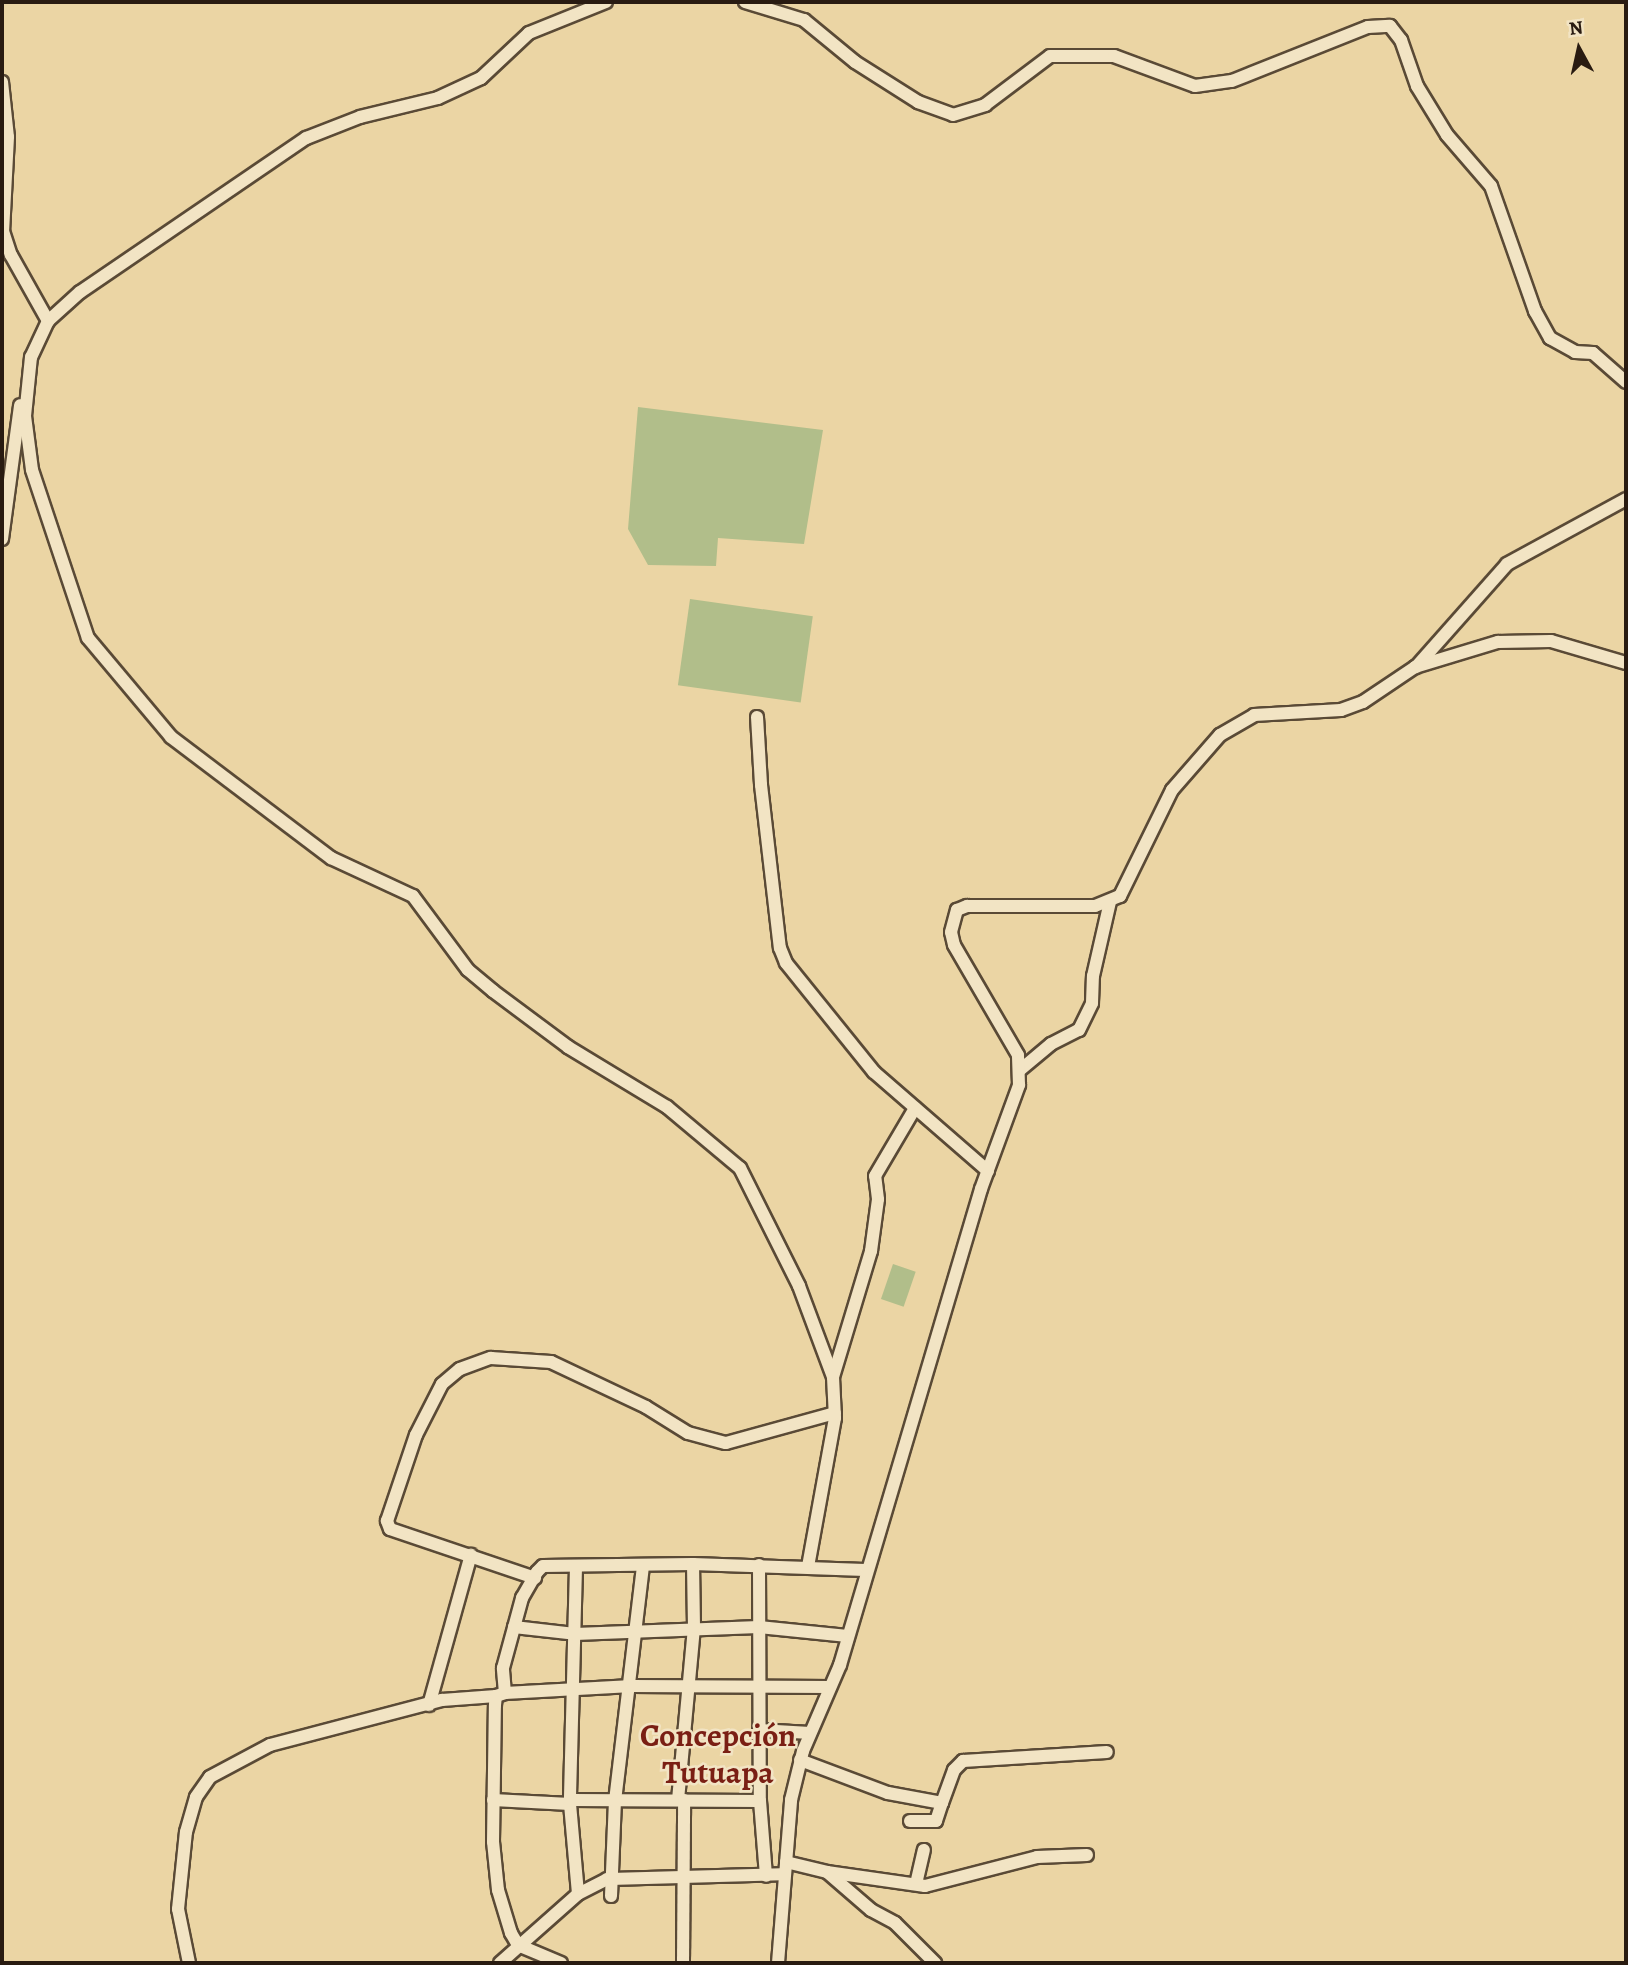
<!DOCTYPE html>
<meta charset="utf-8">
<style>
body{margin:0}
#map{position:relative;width:1628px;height:1965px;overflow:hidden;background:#ebd5a4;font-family:Alegreya,serif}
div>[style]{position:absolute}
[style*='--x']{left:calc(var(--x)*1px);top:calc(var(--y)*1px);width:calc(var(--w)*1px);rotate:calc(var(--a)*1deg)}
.green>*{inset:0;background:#b1be8a;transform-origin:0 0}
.roads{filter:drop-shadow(2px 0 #5a4a36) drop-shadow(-2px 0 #5a4a36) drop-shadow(0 2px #5a4a36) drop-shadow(0 -2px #5a4a36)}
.minor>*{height:12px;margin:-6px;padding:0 6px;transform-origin:6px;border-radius:6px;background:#f2e4c4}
span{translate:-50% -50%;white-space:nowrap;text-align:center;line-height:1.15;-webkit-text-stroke:5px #f2e4c4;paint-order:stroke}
.district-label{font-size:32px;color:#7a1f14;font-weight:700}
.frame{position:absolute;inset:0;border:4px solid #291b11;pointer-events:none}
.north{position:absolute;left:1544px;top:14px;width:70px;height:70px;-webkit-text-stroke:5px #f2e4c4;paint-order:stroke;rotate:352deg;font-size:19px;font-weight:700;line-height:28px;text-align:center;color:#291b11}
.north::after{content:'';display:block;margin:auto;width:24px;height:32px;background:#291b11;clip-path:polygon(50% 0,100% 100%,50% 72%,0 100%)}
</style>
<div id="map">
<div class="green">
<div style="clip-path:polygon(638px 407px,823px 430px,804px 544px,718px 538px,716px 566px,648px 565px,628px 529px)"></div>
<div style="left:690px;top:599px;width:124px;height:87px;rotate:8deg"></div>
<div style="left:893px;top:1264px;width:24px;height:37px;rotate:19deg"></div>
</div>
<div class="roads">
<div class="minor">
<div style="--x:606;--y:2;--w:83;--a:158.1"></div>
<div style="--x:529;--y:33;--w:66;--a:136.8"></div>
<div style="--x:481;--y:78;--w:47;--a:155.1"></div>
<div style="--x:438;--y:98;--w:80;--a:166.3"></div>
<div style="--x:360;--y:117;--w:58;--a:158.7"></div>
<div style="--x:306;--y:138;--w:273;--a:145.7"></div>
<div style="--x:80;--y:292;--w:43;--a:137.8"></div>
<div style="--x:48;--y:321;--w:40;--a:115"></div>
<div style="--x:31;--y:357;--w:59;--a:95.8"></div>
<div style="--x:25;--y:416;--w:54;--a:82.6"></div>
<div style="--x:32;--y:470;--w:177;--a:71.6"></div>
<div style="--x:88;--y:638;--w:129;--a:50"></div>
<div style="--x:171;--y:737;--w:201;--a:37.1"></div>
<div style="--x:331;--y:858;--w:90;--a:24.9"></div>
<div style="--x:413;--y:896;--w:92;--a:53.4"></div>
<div style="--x:468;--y:970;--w:33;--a:40"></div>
<div style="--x:493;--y:991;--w:94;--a:36.7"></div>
<div style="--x:568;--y:1047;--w:116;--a:31.2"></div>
<div style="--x:667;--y:1107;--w:95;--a:39.9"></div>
<div style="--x:740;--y:1168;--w:132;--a:63.4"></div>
<div style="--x:799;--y:1286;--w:97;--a:69.5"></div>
<div style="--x:833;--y:1377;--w:41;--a:87.2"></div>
<div style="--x:835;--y:1418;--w:150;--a:100.3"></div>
<div style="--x:745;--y:2;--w:62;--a:17"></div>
<div style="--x:804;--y:20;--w:66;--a:39.5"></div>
<div style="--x:855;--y:62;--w:75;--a:32.4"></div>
<div style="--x:918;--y:102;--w:37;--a:20"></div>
<div style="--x:953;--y:115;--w:34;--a:-17"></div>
<div style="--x:985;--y:105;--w:81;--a:-37"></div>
<div style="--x:1050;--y:56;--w:64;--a:0"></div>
<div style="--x:1114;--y:56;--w:86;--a:20.3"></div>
<div style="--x:1195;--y:86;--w:37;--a:-8"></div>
<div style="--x:1232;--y:81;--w:146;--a:-21.7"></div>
<div style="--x:1368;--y:27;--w:22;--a:-3"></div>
<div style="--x:1390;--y:26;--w:18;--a:52"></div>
<div style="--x:1401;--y:40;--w:49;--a:70.8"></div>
<div style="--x:1417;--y:86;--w:57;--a:58.5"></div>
<div style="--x:1447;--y:135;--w:67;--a:49.2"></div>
<div style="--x:1491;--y:186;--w:133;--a:70.6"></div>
<div style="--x:1535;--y:311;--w:31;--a:61"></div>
<div style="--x:1550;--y:338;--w:29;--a:29"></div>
<div style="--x:1575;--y:352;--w:18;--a:3"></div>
<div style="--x:1593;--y:353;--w:44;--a:41.3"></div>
<div style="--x:2;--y:82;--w:55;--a:83.8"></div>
<div style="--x:8;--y:137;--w:94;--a:93"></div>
<div style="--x:3;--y:231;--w:25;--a:72"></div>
<div style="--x:11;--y:255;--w:76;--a:60.7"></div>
<div style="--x:2;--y:539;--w:135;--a:-82.3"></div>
<div style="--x:1416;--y:667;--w:137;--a:-48.5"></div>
<div style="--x:1507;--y:564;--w:136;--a:-28.6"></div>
<div style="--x:757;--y:717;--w:68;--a:86.6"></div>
<div style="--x:761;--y:785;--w:164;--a:83.4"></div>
<div style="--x:780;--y:948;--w:16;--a:68"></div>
<div style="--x:786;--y:963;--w:140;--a:51.1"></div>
<div style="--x:874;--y:1072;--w:151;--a:41"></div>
<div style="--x:1020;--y:1070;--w:40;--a:-40"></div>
<div style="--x:1051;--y:1044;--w:31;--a:-27"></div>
<div style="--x:1079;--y:1030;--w:30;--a:-64"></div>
<div style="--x:1092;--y:1003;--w:27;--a:-88"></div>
<div style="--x:1093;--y:976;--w:76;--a:-77.1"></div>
<div style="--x:833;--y:1377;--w:132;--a:-73.2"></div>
<div style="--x:871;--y:1251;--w:52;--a:-82.3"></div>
<div style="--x:878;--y:1199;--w:23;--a:-97"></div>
<div style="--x:875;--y:1176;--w:79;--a:-59.5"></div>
<div style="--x:759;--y:1565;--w:236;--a:89.8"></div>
<div style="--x:760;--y:1801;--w:75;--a:85.4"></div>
<div style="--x:576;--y:1567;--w:237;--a:91.5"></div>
<div style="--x:570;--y:1804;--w:90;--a:84.9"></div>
<div style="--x:535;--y:1578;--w:153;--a:-161.3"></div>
<div style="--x:390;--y:1529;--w:9;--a:-111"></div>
<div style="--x:387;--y:1521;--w:91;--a:-71.4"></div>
<div style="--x:416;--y:1435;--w:57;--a:-63"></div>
<div style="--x:442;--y:1384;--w:23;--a:-40"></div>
<div style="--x:460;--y:1369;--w:33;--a:-20"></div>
<div style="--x:491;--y:1358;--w:60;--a:3.8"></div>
<div style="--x:551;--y:1362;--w:105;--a:25.3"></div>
<div style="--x:646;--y:1407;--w:49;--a:31.8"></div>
<div style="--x:688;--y:1433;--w:39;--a:15"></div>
<div style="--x:726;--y:1443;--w:113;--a:-15.4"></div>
<div style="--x:514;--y:1627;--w:61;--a:6.5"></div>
<div style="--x:575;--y:1634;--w:184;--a:-2.2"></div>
<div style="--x:759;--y:1627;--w:89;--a:5.8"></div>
<div style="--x:505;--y:1693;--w:127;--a:-3.2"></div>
<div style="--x:632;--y:1686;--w:198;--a:0.3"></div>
<div style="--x:429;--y:1705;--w:156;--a:-74.4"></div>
<div style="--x:759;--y:1730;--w:51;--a:3.4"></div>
<div style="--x:800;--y:1760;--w:94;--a:20.6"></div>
<div style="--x:888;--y:1793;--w:55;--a:10.5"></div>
<div style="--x:942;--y:1803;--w:35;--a:-70"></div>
<div style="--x:954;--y:1770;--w:13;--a:-45"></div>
<div style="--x:963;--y:1761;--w:144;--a:-3.6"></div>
<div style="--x:493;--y:1800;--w:77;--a:3"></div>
<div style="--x:570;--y:1804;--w:4;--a:-63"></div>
<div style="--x:572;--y:1800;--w:188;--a:0.3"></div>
<div style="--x:678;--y:1800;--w:174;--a:-84.7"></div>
<div style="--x:694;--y:1627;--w:63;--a:-90.9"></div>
<div style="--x:910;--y:1821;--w:26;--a:0"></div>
<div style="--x:936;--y:1821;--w:19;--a:-72"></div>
<div style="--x:786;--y:1862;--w:42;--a:13.7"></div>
<div style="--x:827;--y:1872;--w:58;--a:40.8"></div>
<div style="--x:871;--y:1910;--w:27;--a:28"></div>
<div style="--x:895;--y:1923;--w:57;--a:45"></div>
<div style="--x:827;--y:1872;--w:99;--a:8.1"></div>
<div style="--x:925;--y:1886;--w:116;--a:-14.5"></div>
<div style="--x:1037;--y:1857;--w:50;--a:-2.3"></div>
<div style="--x:916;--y:1884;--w:35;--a:-77"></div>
<div style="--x:611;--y:1896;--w:95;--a:-87.6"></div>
<div style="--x:615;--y:1801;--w:236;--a:-83.2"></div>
<div style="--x:189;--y:1963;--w:55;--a:-101.5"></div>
<div style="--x:178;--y:1909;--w:77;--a:-84.1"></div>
<div style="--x:186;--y:1832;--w:36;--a:-74"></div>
<div style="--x:196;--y:1797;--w:24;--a:-55"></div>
<div style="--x:210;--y:1777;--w:68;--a:-28.1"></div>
<div style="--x:270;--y:1745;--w:178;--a:-14.7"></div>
<div style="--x:442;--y:1700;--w:54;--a:-4.2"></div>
<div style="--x:500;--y:1963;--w:104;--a:-41.5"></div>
<div style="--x:578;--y:1894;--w:33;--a:-27"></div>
<div style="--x:607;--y:1879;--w:177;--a:-1.6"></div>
<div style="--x:561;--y:1963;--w:47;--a:-157.3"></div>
<div style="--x:518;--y:1945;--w:14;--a:-120"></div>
<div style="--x:511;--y:1933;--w:45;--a:-106.8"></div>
<div style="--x:498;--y:1890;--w:48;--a:-95.9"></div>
<div style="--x:493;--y:1842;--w:137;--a:-89.2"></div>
<div style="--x:495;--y:1705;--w:9;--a:-84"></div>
<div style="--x:496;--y:1696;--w:9;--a:-18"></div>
<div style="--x:505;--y:1693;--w:25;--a:-95"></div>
<div style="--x:503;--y:1668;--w:73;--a:-74.8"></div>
<div style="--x:522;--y:1598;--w:30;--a:-60"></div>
<div style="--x:537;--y:1572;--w:8;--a:-45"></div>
<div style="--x:543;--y:1566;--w:150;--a:-0.8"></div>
<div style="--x:693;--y:1564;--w:172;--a:2"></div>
<div style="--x:683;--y:1963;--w:163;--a:-89.6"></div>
<div style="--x:778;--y:1963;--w:164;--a:-85.4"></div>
<div style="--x:791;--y:1800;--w:50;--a:-76.2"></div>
<div style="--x:803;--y:1751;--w:94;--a:-66.7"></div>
<div style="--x:840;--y:1665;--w:496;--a:-73.5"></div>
<div style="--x:981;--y:1189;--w:111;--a:-69.9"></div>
<div style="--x:1019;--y:1085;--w:30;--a:-92"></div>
<div style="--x:1018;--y:1055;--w:127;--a:-120.2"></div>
<div style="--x:954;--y:945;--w:13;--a:-103"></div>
<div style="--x:951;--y:932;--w:23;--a:-75"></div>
<div style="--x:957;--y:910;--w:11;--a:-22"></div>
<div style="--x:967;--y:906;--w:128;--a:0"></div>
<div style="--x:1095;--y:906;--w:27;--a:-22"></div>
<div style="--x:1120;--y:896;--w:118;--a:-63.9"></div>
<div style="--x:1172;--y:790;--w:73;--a:-48.9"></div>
<div style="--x:1220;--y:735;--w:39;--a:-30"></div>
<div style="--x:1254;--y:715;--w:87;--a:-3.3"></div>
<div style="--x:1341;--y:710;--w:23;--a:-20"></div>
<div style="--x:1363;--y:702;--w:63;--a:-33.9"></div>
<div style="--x:1415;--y:667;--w:87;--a:-16.8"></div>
<div style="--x:1498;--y:642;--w:53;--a:-1.1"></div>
<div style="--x:1551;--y:641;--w:78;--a:16.3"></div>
</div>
</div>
<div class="district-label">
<span style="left:718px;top:1754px">Concepción<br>Tutuapa</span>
</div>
<div class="frame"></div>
<div class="north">N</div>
</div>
